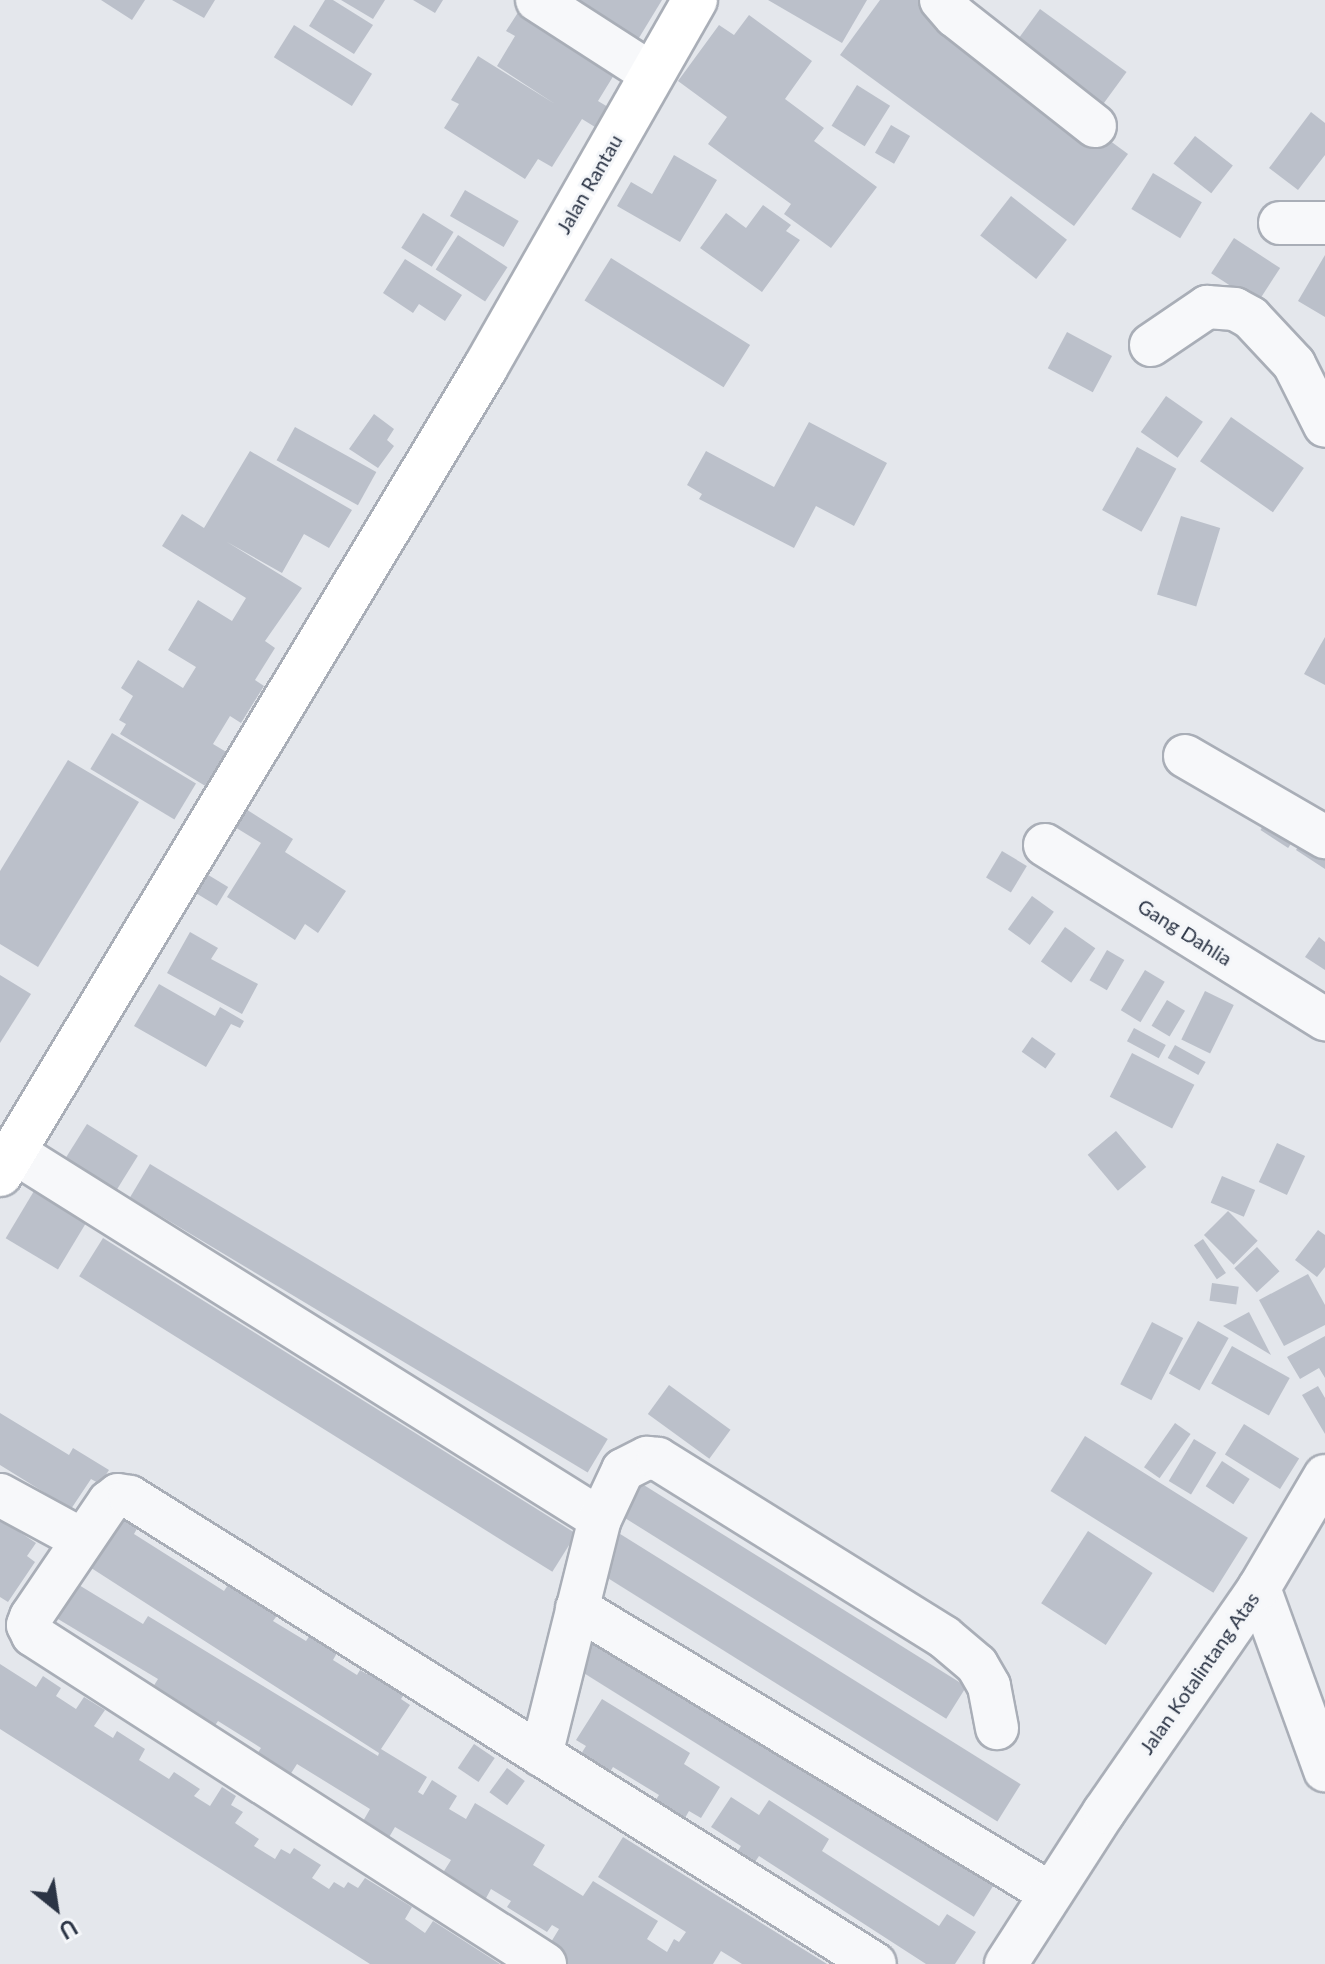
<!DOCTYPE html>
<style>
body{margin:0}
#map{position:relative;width:1325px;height:1964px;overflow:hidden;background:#e4e7ec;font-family:Lato,sans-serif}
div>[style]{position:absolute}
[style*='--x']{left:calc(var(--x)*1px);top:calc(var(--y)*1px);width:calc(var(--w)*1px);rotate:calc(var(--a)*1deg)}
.building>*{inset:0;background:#bbc0ca;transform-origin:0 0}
.roads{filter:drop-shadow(2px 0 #a9aeb7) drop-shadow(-2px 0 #a9aeb7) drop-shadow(0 2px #a9aeb7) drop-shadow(0 -2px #a9aeb7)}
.minor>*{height:42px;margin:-21px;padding:0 21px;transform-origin:21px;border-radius:21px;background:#f7f8fa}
.major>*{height:44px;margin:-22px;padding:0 22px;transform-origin:22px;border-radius:22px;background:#fff}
span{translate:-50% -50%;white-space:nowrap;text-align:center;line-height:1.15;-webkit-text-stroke:6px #f4f6f9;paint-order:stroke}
.street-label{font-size:20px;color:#2b3445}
.north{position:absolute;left:16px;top:1868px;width:80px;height:80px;-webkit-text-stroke:6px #f4f6f9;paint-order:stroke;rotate:150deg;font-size:22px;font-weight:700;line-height:32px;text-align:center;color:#2b3445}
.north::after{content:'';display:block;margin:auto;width:28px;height:36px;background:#2b3445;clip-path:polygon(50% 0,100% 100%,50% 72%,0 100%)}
</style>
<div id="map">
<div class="building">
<div style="clip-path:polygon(101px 0,145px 0,132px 20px)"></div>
<div style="clip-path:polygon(172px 0,215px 0,204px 18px)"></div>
<div style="clip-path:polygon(325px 0,333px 0,373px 25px,354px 54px,309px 26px)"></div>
<div style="clip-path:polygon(341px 0,385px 0,373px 19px)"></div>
<div style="clip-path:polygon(413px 0,443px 0,435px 13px)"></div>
<div style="clip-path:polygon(526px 0,625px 57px,598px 101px,608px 107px,595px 127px,582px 119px,552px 167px,538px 159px,525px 179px,444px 128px,459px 104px,451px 100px,478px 56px,555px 104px,497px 66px,515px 36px,506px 31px)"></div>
<div style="clip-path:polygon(548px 0,662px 0,631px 51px)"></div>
<div style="clip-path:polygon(768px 0,867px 0,842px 43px)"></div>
<div style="clip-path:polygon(880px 0,918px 0,1128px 154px,1074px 226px,840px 55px)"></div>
<div style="left:1040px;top:9px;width:107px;height:54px;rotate:36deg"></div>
<div style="clip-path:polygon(749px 15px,812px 61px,785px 99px,824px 128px,814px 141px,877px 187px,831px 248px,784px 214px,791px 204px,708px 144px,727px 117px,678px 81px,719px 25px,734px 35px)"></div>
<div style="left:294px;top:25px;width:92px;height:38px;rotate:32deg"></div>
<div style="left:857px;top:85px;width:39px;height:48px;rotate:32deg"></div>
<div style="clip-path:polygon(1311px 112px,1325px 123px,1325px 155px,1298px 190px,1269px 168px)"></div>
<div style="left:891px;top:125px;width:22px;height:32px;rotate:30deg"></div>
<div style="left:1195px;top:136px;width:48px;height:35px;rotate:38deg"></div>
<div style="clip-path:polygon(674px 155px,717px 180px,680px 242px,617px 206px,631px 182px,652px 194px)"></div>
<div style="left:1153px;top:173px;width:57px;height:42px;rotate:31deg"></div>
<div style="left:465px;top:190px;width:62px;height:30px;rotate:30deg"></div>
<div style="left:1011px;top:196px;width:71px;height:50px;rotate:38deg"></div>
<div style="clip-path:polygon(763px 205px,791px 225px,786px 231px,800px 240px,762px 292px,700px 248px,726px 213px,746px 228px)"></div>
<div style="left:423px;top:213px;width:36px;height:41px;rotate:32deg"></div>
<div style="left:458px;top:235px;width:59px;height:41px;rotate:33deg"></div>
<div style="left:1234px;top:238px;width:55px;height:42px;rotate:33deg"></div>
<div style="clip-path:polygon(1325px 255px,1325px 317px,1298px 301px)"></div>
<div style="left:611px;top:258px;width:164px;height:50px;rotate:32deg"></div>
<div style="clip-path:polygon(405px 259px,462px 295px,445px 321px,419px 304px,413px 313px,383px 293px)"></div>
<div style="left:1067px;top:332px;width:51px;height:41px;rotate:28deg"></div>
<div style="left:1166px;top:396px;width:45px;height:44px;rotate:35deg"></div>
<div style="clip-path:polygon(374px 414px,394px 429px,387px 440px,394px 446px,378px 468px,349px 449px)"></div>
<div style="left:1231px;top:417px;width:89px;height:54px;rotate:35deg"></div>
<div style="clip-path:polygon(809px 422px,887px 463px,854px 526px,816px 506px,794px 548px,699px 499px,702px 494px,687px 485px,706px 451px,774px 487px)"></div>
<div style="left:295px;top:427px;width:93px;height:38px;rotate:29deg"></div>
<div style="left:1137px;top:447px;width:45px;height:72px;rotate:29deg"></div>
<div style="clip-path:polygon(250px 451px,352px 510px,329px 548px,304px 534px,282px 573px,227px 542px,302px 588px,265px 641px,275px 648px,255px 680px,264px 686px,241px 723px,230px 716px,213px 744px,228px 753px,207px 787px,120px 734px,126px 724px,119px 720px,133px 696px,121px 688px,138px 660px,183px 688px,196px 667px,168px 650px,198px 600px,232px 621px,246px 598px,162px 546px,182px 514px,204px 528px)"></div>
<div style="left:1181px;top:516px;width:41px;height:82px;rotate:17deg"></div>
<div style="clip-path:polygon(1325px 637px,1325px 685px,1304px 674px)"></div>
<div style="left:112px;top:733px;width:98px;height:42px;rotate:31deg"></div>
<div style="clip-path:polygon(68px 760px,139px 802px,38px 967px,0 944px,0 871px)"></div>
<div style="clip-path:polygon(241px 806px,293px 839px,285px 852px,346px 891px,318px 933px,305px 924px,295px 940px,227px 897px,261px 843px,230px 824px)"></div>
<div style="left:1267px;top:820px;width:33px;height:12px;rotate:33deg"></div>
<div style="clip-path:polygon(1302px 840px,1325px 855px,1325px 869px,1296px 850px)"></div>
<div style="left:1002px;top:851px;width:29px;height:31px;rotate:31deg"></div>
<div style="left:205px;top:873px;width:27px;height:22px;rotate:31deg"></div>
<div style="left:1032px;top:896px;width:27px;height:41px;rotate:36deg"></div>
<div style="left:1065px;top:927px;width:37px;height:42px;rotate:35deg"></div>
<div style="clip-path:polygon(190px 932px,218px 948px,211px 959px,258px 984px,242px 1014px,167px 973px)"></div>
<div style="clip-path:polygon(1319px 937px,1325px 942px,1325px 970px,1305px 957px)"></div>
<div style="left:1107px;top:950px;width:20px;height:35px;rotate:30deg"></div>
<div style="left:1145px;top:970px;width:23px;height:47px;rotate:31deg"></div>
<div style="clip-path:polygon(0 975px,31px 994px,0 1043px)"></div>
<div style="clip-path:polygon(159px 984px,215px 1016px,220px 1007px,244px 1021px,240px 1028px,231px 1024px,206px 1067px,134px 1026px)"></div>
<div style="left:1205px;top:991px;width:32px;height:54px;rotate:26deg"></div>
<div style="left:1167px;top:1000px;width:21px;height:30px;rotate:31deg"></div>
<div style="left:1134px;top:1028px;width:36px;height:15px;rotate:28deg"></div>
<div style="left:1032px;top:1037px;width:29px;height:18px;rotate:35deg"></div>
<div style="left:1175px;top:1045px;width:35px;height:15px;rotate:29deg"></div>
<div style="left:1132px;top:1053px;width:70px;height:49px;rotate:27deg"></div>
<div style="left:87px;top:1124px;width:60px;height:52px;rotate:32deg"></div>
<div style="left:1116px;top:1131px;width:47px;height:37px;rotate:50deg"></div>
<div style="left:1277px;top:1143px;width:31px;height:43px;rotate:25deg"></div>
<div style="left:150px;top:1164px;width:534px;height:39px;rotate:31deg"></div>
<div style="left:1222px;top:1176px;width:36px;height:29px;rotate:23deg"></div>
<div style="left:34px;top:1191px;width:61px;height:55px;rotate:31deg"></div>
<div style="left:1228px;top:1211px;width:42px;height:34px;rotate:45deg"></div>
<div style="clip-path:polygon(1318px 1230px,1325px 1235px,1325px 1267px,1317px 1277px,1295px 1260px)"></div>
<div style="left:103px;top:1238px;width:558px;height:45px;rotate:32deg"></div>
<div style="left:1203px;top:1239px;width:41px;height:11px;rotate:56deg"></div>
<div style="left:1257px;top:1247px;width:33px;height:31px;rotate:47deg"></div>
<div style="clip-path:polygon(1308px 1274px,1325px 1305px,1325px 1325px,1284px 1346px,1259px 1300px)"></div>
<div style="left:1212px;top:1283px;width:27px;height:18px;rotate:8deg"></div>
<div style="clip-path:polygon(1249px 1312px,1271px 1355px,1223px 1326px)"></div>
<div style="left:1198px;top:1321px;width:35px;height:60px;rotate:29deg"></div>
<div style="left:1152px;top:1322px;width:35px;height:70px;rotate:27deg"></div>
<div style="clip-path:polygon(1325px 1336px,1325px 1378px,1319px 1368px,1300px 1379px,1287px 1357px)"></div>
<div style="left:1232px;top:1346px;width:66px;height:43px;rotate:29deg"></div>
<div style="left:669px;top:1385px;width:76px;height:36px;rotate:36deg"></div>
<div style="clip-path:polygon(1318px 1386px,1325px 1398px,1325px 1434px,1302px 1395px)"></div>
<div style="clip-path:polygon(0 1413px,69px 1455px,73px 1448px,109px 1470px,100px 1484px,91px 1479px,71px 1509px,0 1465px)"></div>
<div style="left:1175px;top:1423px;width:19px;height:54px;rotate:35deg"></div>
<div style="left:1244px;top:1424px;width:65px;height:36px;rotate:32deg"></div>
<div style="left:1085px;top:1436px;width:192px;height:65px;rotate:32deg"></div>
<div style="left:1194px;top:1439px;width:26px;height:49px;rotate:31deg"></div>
<div style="left:1222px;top:1461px;width:33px;height:30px;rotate:33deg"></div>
<div style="left:639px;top:1482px;width:386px;height:38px;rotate:32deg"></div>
<div style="clip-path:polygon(123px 1507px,142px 1520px,134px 1534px,224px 1591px,236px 1573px,279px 1613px,273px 1621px,306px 1641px,310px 1635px,337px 1653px,333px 1660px,357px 1675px,360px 1670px,367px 1674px,372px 1667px,407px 1690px,401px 1699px,410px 1705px,381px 1749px,427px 1777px,418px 1792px,423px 1795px,432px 1780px,457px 1796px,449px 1809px,466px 1819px,475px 1803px,545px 1845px,533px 1865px,583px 1896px,593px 1881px,658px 1921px,647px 1939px,667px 1952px,674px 1939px,679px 1942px,686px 1932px,598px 1877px,623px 1837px,827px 1964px,742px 1964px,721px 1951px,713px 1964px,565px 1964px,545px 1952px,559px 1929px,552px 1925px,547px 1932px,507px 1907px,511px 1901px,491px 1889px,485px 1900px,463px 1886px,460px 1891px,439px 1879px,451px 1860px,395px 1827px,388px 1839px,362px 1823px,370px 1809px,297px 1764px,288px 1778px,255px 1757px,261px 1748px,218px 1721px,210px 1733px,148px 1695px,158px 1679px,48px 1613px,69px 1579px,143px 1624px,148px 1616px,378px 1756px,379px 1753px,85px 1564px)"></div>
<div style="clip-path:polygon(0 1519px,36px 1543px,27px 1556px,35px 1562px,8px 1602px,0 1597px)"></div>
<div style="left:1088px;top:1531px;width:77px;height:86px;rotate:33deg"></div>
<div style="left:617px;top:1532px;width:476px;height:44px;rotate:32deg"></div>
<div style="left:597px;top:1633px;width:470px;height:41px;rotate:32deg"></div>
<div style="clip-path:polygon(0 1664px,36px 1687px,43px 1676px,61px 1688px,56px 1696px,76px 1709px,84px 1697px,105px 1710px,94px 1726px,113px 1738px,117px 1731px,145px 1749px,139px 1760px,169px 1779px,174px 1772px,200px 1789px,194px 1796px,210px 1806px,222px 1787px,236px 1796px,231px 1805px,243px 1812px,235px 1823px,259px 1839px,254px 1846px,275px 1859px,281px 1849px,290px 1854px,294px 1848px,321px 1865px,312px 1878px,329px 1889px,334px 1882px,344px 1888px,348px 1882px,358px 1888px,365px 1878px,412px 1907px,405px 1919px,425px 1933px,433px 1921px,500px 1964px,370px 1964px,0 1729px)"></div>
<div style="clip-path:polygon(602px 1699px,690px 1753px,684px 1764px,720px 1787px,701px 1818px,689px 1811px,685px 1818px,655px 1801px,659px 1795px,613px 1767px,610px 1772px,581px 1754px,586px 1746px,576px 1740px)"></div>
<div style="left:474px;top:1744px;width:25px;height:29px;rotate:34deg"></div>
<div style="left:507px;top:1768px;width:22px;height:30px;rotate:36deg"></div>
<div style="clip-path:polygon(731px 1797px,759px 1815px,769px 1800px,829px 1839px,822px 1851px,939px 1926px,947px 1914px,976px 1932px,955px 1964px,926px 1964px,759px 1856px,749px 1871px,732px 1860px,741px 1846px,711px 1827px)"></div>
</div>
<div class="roads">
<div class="minor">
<div style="--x:537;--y:0;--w:137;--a:32.8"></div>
<div style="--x:941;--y:0;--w:21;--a:49"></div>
<div style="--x:955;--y:16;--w:178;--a:38.2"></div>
<div style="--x:1280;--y:223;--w:45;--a:0"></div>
<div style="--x:1151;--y:345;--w:68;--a:-34.2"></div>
<div style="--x:1207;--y:307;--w:28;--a:4"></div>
<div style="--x:1235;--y:309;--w:18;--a:29"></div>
<div style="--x:1251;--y:318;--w:63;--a:46.9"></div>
<div style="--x:1294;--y:364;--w:69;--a:63.4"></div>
<div style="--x:1185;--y:756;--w:162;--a:30.1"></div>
<div style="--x:1045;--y:845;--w:330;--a:31.9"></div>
<div style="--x:14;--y:1152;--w:691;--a:32.06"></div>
<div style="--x:0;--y:1495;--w:94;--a:28.5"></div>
<div style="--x:1259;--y:1588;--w:194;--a:70.1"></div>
<div style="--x:577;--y:1608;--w:552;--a:31.07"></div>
<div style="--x:541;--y:1755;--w:243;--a:-76"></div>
<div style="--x:600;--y:1519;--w:54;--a:-64.9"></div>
<div style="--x:623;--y:1470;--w:27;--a:-27"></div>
<div style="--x:647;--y:1458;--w:11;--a:5"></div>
<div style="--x:658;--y:1459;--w:337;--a:31.9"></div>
<div style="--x:944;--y:1637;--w:43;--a:40.3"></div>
<div style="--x:977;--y:1665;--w:24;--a:60"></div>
<div style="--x:989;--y:1686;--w:43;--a:79.2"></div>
<div style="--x:545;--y:1964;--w:609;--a:-147.28"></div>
<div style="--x:33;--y:1635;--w:11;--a:-117"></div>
<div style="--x:28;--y:1625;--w:9;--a:-69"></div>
<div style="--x:31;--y:1617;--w:139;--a:-55.9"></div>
<div style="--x:109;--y:1502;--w:11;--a:-38"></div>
<div style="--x:118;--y:1495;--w:12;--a:9"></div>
<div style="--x:130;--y:1497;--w:879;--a:32.08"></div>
<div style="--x:1006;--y:1964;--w:181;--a:-57.2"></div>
<div style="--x:1104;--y:1812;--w:272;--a:-55.3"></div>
<div style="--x:1259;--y:1588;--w:130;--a:-59.5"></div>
</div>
<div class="major">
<div style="--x:0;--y:1174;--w:941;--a:-58.96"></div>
<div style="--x:485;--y:368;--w:424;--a:-60.3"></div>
</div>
</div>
<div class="street-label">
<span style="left:589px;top:184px;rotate:-60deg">Jalan Rantau</span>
<span style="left:1185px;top:932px;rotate:32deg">Gang Dahlia</span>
<span style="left:1199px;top:1673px;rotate:-55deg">Jalan Kotalintang Atas</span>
</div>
<div class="north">U</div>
</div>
